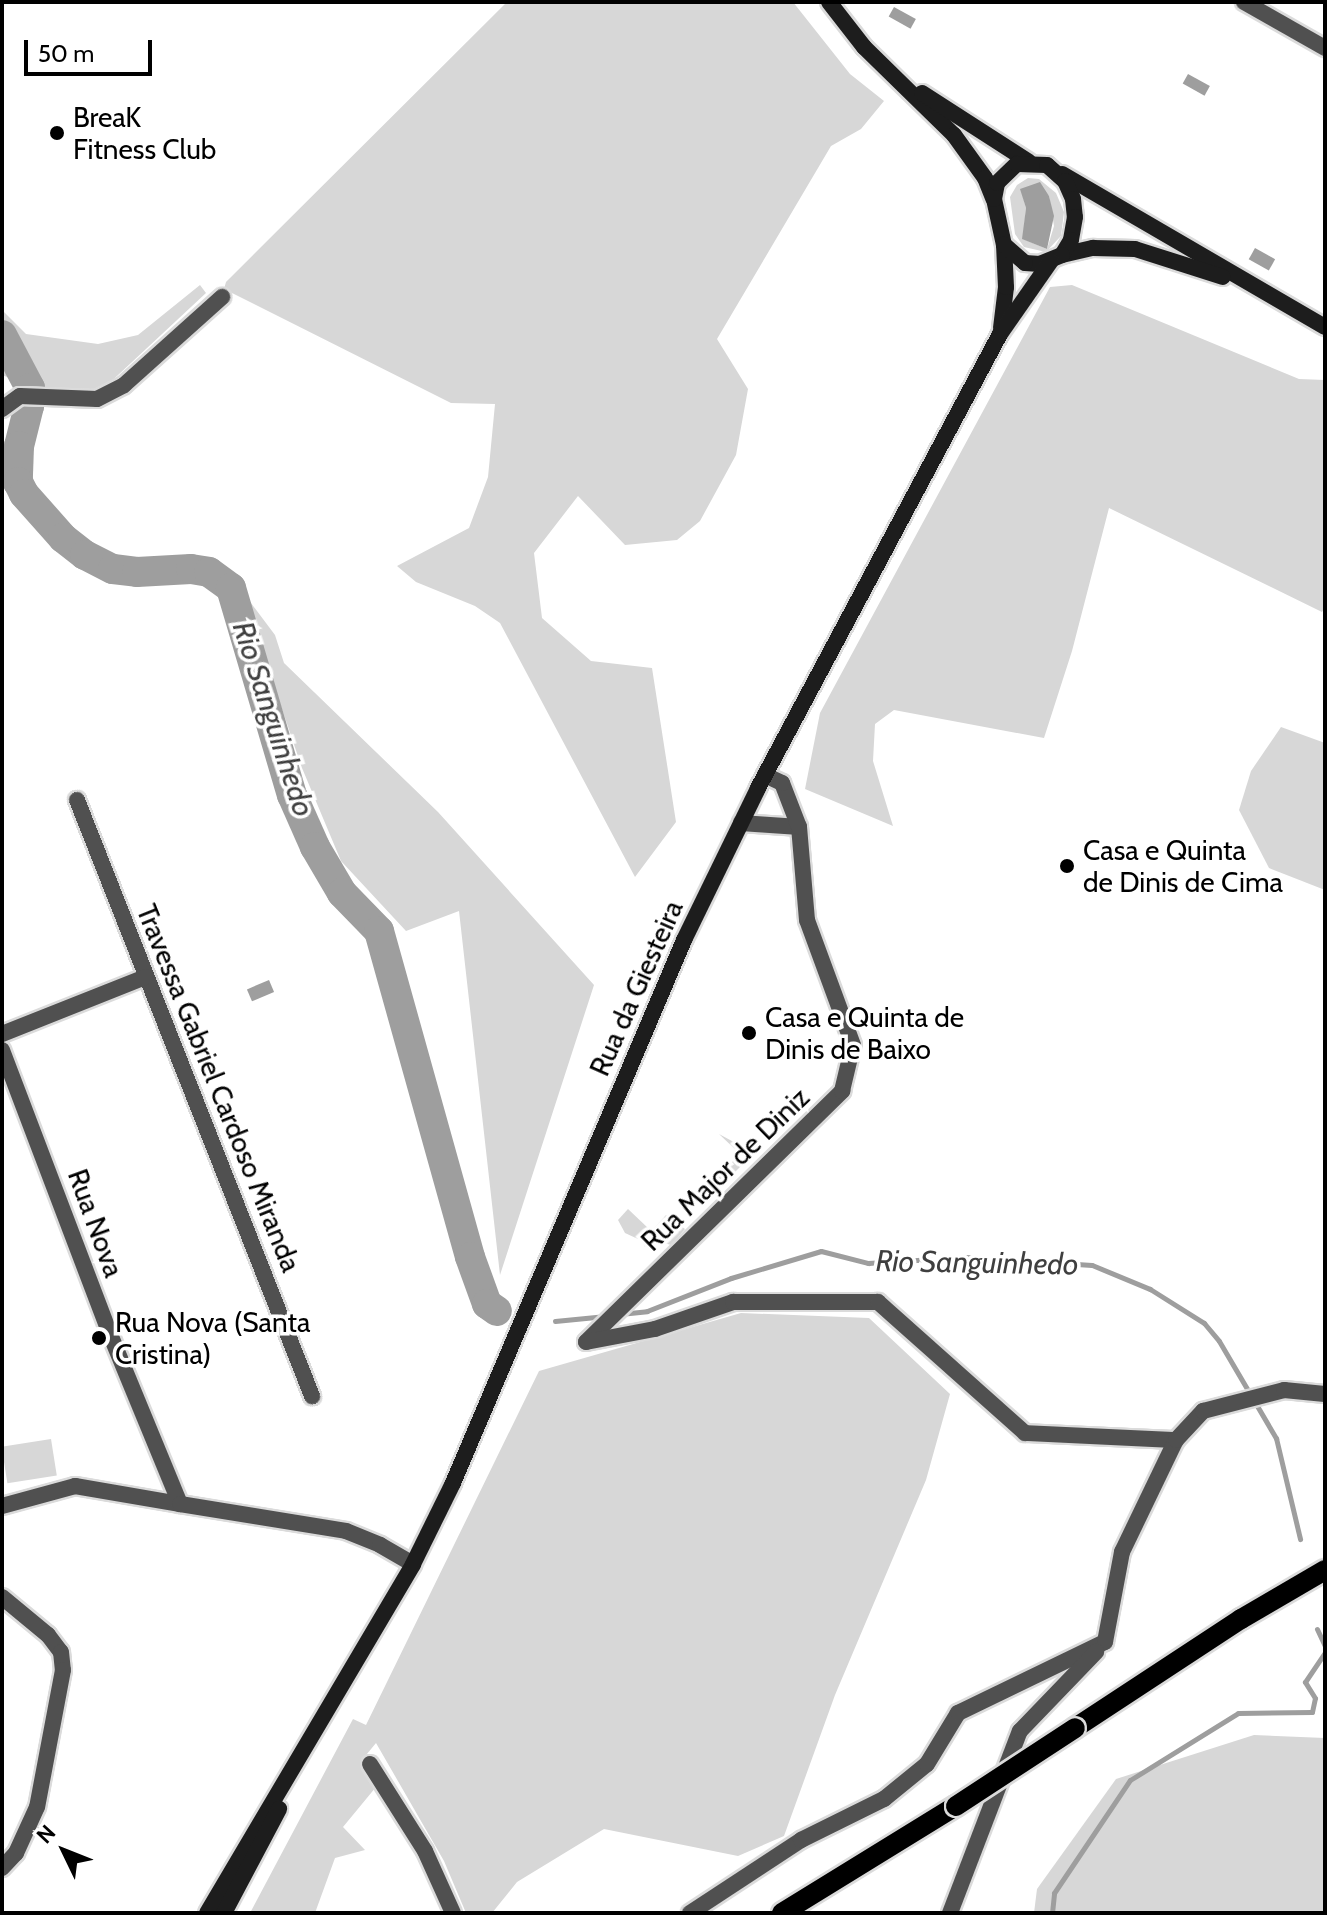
<!DOCTYPE html>
<style>
body{margin:0}
#map{position:relative;width:1327px;height:1915px;overflow:hidden;background:#fff;font-family:Cabin,sans-serif}
div>[style]{position:absolute}
[style*='--x']{left:calc(var(--x)*1px);top:calc(var(--y)*1px);width:calc(var(--w)*1px);rotate:calc(var(--a)*1deg)}
.green>*{inset:0;background:#d7d7d7;transform-origin:0 0}
.water>*{inset:0;background:#9e9e9e;transform-origin:0 0}
.stream>*{height:5px;margin:-2.5px;padding:0 2.5px;transform-origin:2.5px;border-radius:2.5px;background:#9e9e9e}
.river>*{height:30px;margin:-15px;padding:0 15px;transform-origin:15px;border-radius:15px;background:#9e9e9e}
.roads{filter:drop-shadow(2px 0 #dbdbdb) drop-shadow(-2px 0 #dbdbdb) drop-shadow(0 2px #dbdbdb) drop-shadow(0 -2px #dbdbdb)}
.minor>*{height:16px;margin:-8px;padding:0 8px;transform-origin:8px;border-radius:8px;background:#505050}
.tertiary>*{height:16px;margin:-8px;padding:0 8px;transform-origin:8px;border-radius:8px;background:#505050}
.secondary>*{height:16px;margin:-8px;padding:0 8px;transform-origin:8px;border-radius:8px;background:#1d1d1d}
.primary>*{height:20px;margin:-10px;padding:0 10px;transform-origin:10px;border-radius:10px;background:#000}
.bridges{filter:drop-shadow(2px 0 #dbdbdb) drop-shadow(-2px 0 #dbdbdb) drop-shadow(0 2px #dbdbdb) drop-shadow(0 -2px #dbdbdb)}
.primary-bridge>*{height:20px;margin:-10px;padding:0 10px;transform-origin:10px;border-radius:10px;background:#000}
.dots>*{width:22px;height:22px;translate:-50% -50%;box-sizing:border-box;border:4px solid #fff;border-radius:50%}
span{translate:-50% -50%;white-space:nowrap;text-align:center;line-height:1.15;-webkit-text-stroke:7px #fff;paint-order:stroke}
.poi-label{font-size:28px;color:#000}
.left{translate:0 -50%;text-align:left}
.street-label{font-size:28px;color:#000}
.water-label{font-size:30px;color:#3f3f3f;font-style:italic}
.frame{position:absolute;inset:0;border:4px solid #000;pointer-events:none}
.north{position:absolute;left:24px;top:1811px;width:80px;height:80px;-webkit-text-stroke:6px #fff;paint-order:stroke;rotate:313deg;font-size:22px;font-weight:700;line-height:32px;text-align:center;color:#000}
.north::after{content:'';display:block;margin:auto;width:28px;height:36px;background:#000;clip-path:polygon(50% 0,100% 100%,50% 72%,0 100%)}
.scale{position:absolute;left:24px;top:40px;width:128px;height:36px;box-sizing:border-box;border:4px solid #000;border-top:0;padding-left:10px;font-size:24px;line-height:28px;white-space:nowrap;color:#000;-webkit-text-stroke:6px #fff;paint-order:stroke}
</style>
<div id="map">
<div class="green">
<div style="clip-path:polygon(507px 2px,793px 2px,850px 74px,884px 101px,861px 129px,831px 146px,717px 339px,748px 389px,736px 455px,700px 521px,677px 540px,625px 545px,578px 496px,534px 553px,542px 618px,591px 661px,652px 668px,676px 822px,635px 877px,500px 623px,475px 606px,416px 582px,397px 566px,469px 528px,488px 477px,495px 404px,451px 403px,224px 289px,226px 282px)"></div>
<div style="clip-path:polygon(evenodd,1028px 178px,1039px 179px,1056px 193px,1064px 212px,1061px 236px,1046px 252px,1024px 247px,1015px 234px,1010px 197px,1017px 185px,1028px 178px,1021px 189px,1042px 189px,1049px 196px,1054px 226px,1047px 249px,1023px 239px,1026px 208px,1021px 189px)"></div>
<div style="clip-path:polygon(200px 285px,206px 293px,102px 390px,38px 389px,2px 375px,2px 310px,26px 334px,98px 344px,138px 335px)"></div>
<div style="clip-path:polygon(1072px 285px,1299px 379px,1325px 380px,1325px 607px,1322px 612px,1109px 508px,1072px 651px,1044px 738px,894px 710px,875px 724px,873px 761px,893px 826px,805px 789px,820px 713px,1050px 287px)"></div>
<div style="clip-path:polygon(242px 591px,275px 635px,284px 663px,438px 812px,594px 985px,500px 1275px,459px 911px,406px 931px,341px 861px,302px 768px)"></div>
<div style="clip-path:polygon(1281px 727px,1325px 743px,1325px 890px,1269px 868px,1239px 810px,1251px 771px)"></div>
<div style="clip-path:polygon(719px 1134px,754px 1153px,722px 1185px,715px 1179px,740px 1154px)"></div>
<div style="clip-path:polygon(628px 1209px,648px 1228px,638px 1239px,625px 1233px,618px 1220px)"></div>
<div style="clip-path:polygon(666px 1215px,685px 1229px,671px 1245px,651px 1239px,645px 1247px,642px 1241px)"></div>
<div style="clip-path:polygon(741px 1313px,869px 1318px,950px 1394px,926px 1480px,835px 1695px,784px 1836px,738px 1856px,604px 1829px,517px 1882px,492px 1913px,466px 1913px,444px 1861px,376px 1743px,362px 1760px,376px 1787px,343px 1827px,365px 1850px,335px 1858px,315px 1913px,250px 1913px,353px 1719px,366px 1725px,539px 1371px)"></div>
<div style="left:51px;top:1439px;width:37px;height:50px;rotate:81deg"></div>
<div style="clip-path:polygon(1254px 1735px,1325px 1738px,1325px 1913px,1034px 1913px,1037px 1889px,1116px 1779px)"></div>
</div>
<div class="water">
<div style="left:894px;top:7px;width:25px;height:11px;rotate:29deg"></div>
<div style="left:1188px;top:74px;width:25px;height:11px;rotate:29deg"></div>
<div style="clip-path:polygon(1040px 182px,1049px 196px,1054px 216px,1047px 249px,1022px 239px,1026px 208px,1020px 189px)"></div>
<div style="left:1255px;top:248px;width:23px;height:13px;rotate:29deg"></div>
<div style="left:269px;top:980px;width:13px;height:24px;rotate:67deg"></div>
</div>
<div class="stream">
<div style="--x:620;--y:1314;--w:27;--a:-6"></div>
<div style="--x:647;--y:1311;--w:90;--a:-21.4"></div>
<div style="--x:731;--y:1278;--w:94;--a:-16.7"></div>
<div style="--x:821;--y:1251;--w:49;--a:14.3"></div>
<div style="--x:868;--y:1263;--w:98;--a:-3.5"></div>
<div style="--x:966;--y:1257;--w:126;--a:3.6"></div>
<div style="--x:1092;--y:1265;--w:63;--a:22.5"></div>
<div style="--x:1150;--y:1289;--w:64;--a:32.2"></div>
<div style="--x:1204;--y:1323;--w:23;--a:50"></div>
<div style="--x:1219;--y:1341;--w:113;--a:59.6"></div>
<div style="--x:1276;--y:1438;--w:104;--a:76.6"></div>
<div style="--x:555;--y:1321;--w:51;--a:-5.6"></div>
<div style="--x:1317;--y:1629;--w:19;--a:65"></div>
<div style="--x:1052;--y:1913;--w:20;--a:-84"></div>
<div style="--x:1054;--y:1893;--w:136;--a:-56.1"></div>
<div style="--x:1130;--y:1780;--w:127;--a:-31.8"></div>
<div style="--x:1238;--y:1713;--w:74;--a:-0.8"></div>
<div style="--x:1312;--y:1712;--w:14;--a:-78"></div>
<div style="--x:1315;--y:1698;--w:19;--a:-122"></div>
<div style="--x:1305;--y:1682;--w:36;--a:-56"></div>
</div>
<div class="river">
<div style="--x:2;--y:335;--w:60;--a:62.2"></div>
<div style="--x:30;--y:388;--w:18;--a:93"></div>
<div style="--x:29;--y:406;--w:41;--a:104"></div>
<div style="--x:19;--y:446;--w:36;--a:92"></div>
<div style="--x:18;--y:482;--w:13;--a:63"></div>
<div style="--x:24;--y:494;--w:59;--a:48.4"></div>
<div style="--x:63;--y:538;--w:28;--a:38"></div>
<div style="--x:85;--y:555;--w:31;--a:27"></div>
<div style="--x:113;--y:569;--w:24;--a:7"></div>
<div style="--x:137;--y:572;--w:54;--a:-3.2"></div>
<div style="--x:191;--y:569;--w:18;--a:9"></div>
<div style="--x:209;--y:572;--w:27;--a:36"></div>
<div style="--x:231;--y:588;--w:216;--a:73.6"></div>
<div style="--x:292;--y:795;--w:57;--a:66.1"></div>
<div style="--x:315;--y:847;--w:53;--a:59.6"></div>
<div style="--x:342;--y:893;--w:53;--a:45.8"></div>
<div style="--x:379;--y:931;--w:338;--a:74.4"></div>
<div style="--x:470;--y:1257;--w:50;--a:70.1"></div>
<div style="--x:487;--y:1304;--w:12;--a:35"></div>
</div>
<div class="roads">
<div class="minor">
<div style="--x:2;--y:409;--w:22;--a:-36"></div>
<div style="--x:20;--y:396;--w:77;--a:2.2"></div>
<div style="--x:97;--y:399;--w:30;--a:-27"></div>
<div style="--x:124;--y:385;--w:132;--a:-41.9"></div>
<div style="--x:77;--y:800;--w:641;--a:68.48"></div>
<div style="--x:741;--y:823;--w:58;--a:3.9"></div>
<div style="--x:2;--y:1034;--w:154;--a:-21.7"></div>
<div style="--x:586;--y:1342;--w:359;--a:-44.4"></div>
<div style="--x:842;--y:1091;--w:47;--a:-76.6"></div>
<div style="--x:853;--y:1045;--w:133;--a:-110.2"></div>
<div style="--x:807;--y:920;--w:93;--a:-94.9"></div>
<div style="--x:799;--y:827;--w:47;--a:-111.1"></div>
<div style="--x:782;--y:783;--w:19;--a:-155"></div>
<div style="--x:586;--y:1342;--w:70;--a:-10.7"></div>
<div style="--x:655;--y:1329;--w:83;--a:-19.1"></div>
<div style="--x:733;--y:1302;--w:145;--a:0"></div>
<div style="--x:878;--y:1302;--w:197;--a:41.7"></div>
<div style="--x:1025;--y:1433;--w:151;--a:2.7"></div>
<div style="--x:2;--y:1506;--w:76;--a:-15.3"></div>
<div style="--x:75;--y:1486;--w:107;--a:9.7"></div>
<div style="--x:2;--y:1597;--w:60;--a:39.6"></div>
<div style="--x:48;--y:1635;--w:21;--a:53"></div>
<div style="--x:61;--y:1652;--w:18;--a:84"></div>
<div style="--x:63;--y:1670;--w:139;--a:100.7"></div>
<div style="--x:37;--y:1807;--w:51;--a:114.5"></div>
<div style="--x:16;--y:1853;--w:21;--a:133"></div>
<div style="--x:370;--y:1764;--w:103;--a:57.7"></div>
<div style="--x:425;--y:1851;--w:68;--a:65.7"></div>
<div style="--x:690;--y:1913;--w:133;--a:-33.3"></div>
<div style="--x:801;--y:1840;--w:93;--a:-26.3"></div>
<div style="--x:884;--y:1799;--w:55;--a:-39.1"></div>
<div style="--x:927;--y:1764;--w:60;--a:-58.7"></div>
<div style="--x:958;--y:1713;--w:163;--a:-25.8"></div>
<div style="--x:1105;--y:1642;--w:92;--a:-79.3"></div>
<div style="--x:1122;--y:1552;--w:124;--a:-64.3"></div>
<div style="--x:1176;--y:1440;--w:40;--a:-47"></div>
<div style="--x:1203;--y:1411;--w:84;--a:-14.5"></div>
<div style="--x:1284;--y:1390;--w:41;--a:5.6"></div>
<div style="--x:950;--y:1913;--w:195;--a:-69"></div>
<div style="--x:1020;--y:1731;--w:110;--a:-46.1"></div>
</div>
<div class="tertiary">
<div style="--x:1244;--y:2;--w:93;--a:29.6"></div>
<div style="--x:2;--y:1050;--w:304;--a:69.2"></div>
<div style="--x:110;--y:1334;--w:184;--a:67.6"></div>
<div style="--x:180;--y:1504;--w:168;--a:9.2"></div>
<div style="--x:346;--y:1531;--w:37;--a:22"></div>
<div style="--x:380;--y:1545;--w:38;--a:30"></div>
</div>
<div class="secondary">
<div style="--x:829;--y:2;--w:57;--a:52.1"></div>
<div style="--x:864;--y:47;--w:126;--a:44.4"></div>
<div style="--x:954;--y:135;--w:53;--a:54.2"></div>
<div style="--x:985;--y:178;--w:22;--a:68"></div>
<div style="--x:922;--y:93;--w:127;--a:32.8"></div>
<div style="--x:1062;--y:174;--w:304;--a:30.2"></div>
<div style="--x:1062;--y:255;--w:32;--a:-13"></div>
<div style="--x:1093;--y:248;--w:42;--a:1.4"></div>
<div style="--x:1135;--y:249;--w:92;--a:17.7"></div>
<div style="--x:1001;--y:328;--w:41;--a:-83"></div>
<div style="--x:1006;--y:287;--w:42;--a:-92.7"></div>
<div style="--x:1004;--y:245;--w:47;--a:-102.3"></div>
<div style="--x:994;--y:199;--w:16;--a:-79"></div>
<div style="--x:997;--y:183;--w:28;--a:-44"></div>
<div style="--x:1017;--y:164;--w:30;--a:2"></div>
<div style="--x:1047;--y:165;--w:24;--a:42"></div>
<div style="--x:1065;--y:181;--w:20;--a:66"></div>
<div style="--x:1073;--y:199;--w:18;--a:84"></div>
<div style="--x:1075;--y:217;--w:23;--a:100"></div>
<div style="--x:1071;--y:240;--w:17;--a:121"></div>
<div style="--x:1062;--y:255;--w:24;--a:158"></div>
<div style="--x:1040;--y:264;--w:15;--a:-176"></div>
<div style="--x:1025;--y:263;--w:28;--a:-139"></div>
<div style="--x:207;--y:1913;--w:405;--a:-59.4"></div>
<div style="--x:413;--y:1564;--w:90;--a:-63.7"></div>
<div style="--x:453;--y:1483;--w:590;--a:-66.95"></div>
<div style="--x:684;--y:940;--w:169;--a:-64"></div>
<div style="--x:758;--y:788;--w:514;--a:-61.94"></div>
<div style="--x:1000;--y:334;--w:89;--a:-55.1"></div>
<div style="--x:224;--y:1913;--w:118;--a:-62.1"></div>
</div>
<div class="primary">
<div style="--x:1075;--y:1728;--w:199;--a:-33.3"></div>
<div style="--x:1241;--y:1619;--w:97;--a:-30.3"></div>
<div style="--x:782;--y:1913;--w:204;--a:-31.6"></div>
</div>
</div>
<div class="bridges">
<div class="primary-bridge">
<div style="--x:956;--y:1806;--w:142;--a:-33.2"></div>
</div>
</div>
<div class="dots">
<div style="left:57px;top:133px;background:#000"></div>
<div style="left:1067px;top:866px;background:#000"></div>
<div style="left:749px;top:1033px;background:#000"></div>
<div style="left:99px;top:1338px;background:#000"></div>
</div>
<div class="poi-label">
<span class="left" style="left:73px;top:133px">BreaK<br>Fitness Club</span>
<span class="left" style="left:1083px;top:866px">Casa e Quinta<br>de Dinis de Cima</span>
<span class="left" style="left:765px;top:1033px">Casa e Quinta de<br>Dinis de Baixo</span>
<span class="left" style="left:115px;top:1338px">Rua Nova (Santa<br>Cristina)</span>
</div>
<div class="street-label">
<span style="left:636px;top:988px;rotate:-66deg">Rua da Giesteira</span>
<span style="left:219px;top:1088px;rotate:68deg">Travessa Gabriel Cardoso Miranda</span>
<span style="left:725px;top:1169px;rotate:-44deg">Rua Major de Diniz</span>
<span style="left:96px;top:1223px;rotate:70deg">Rua Nova</span>
</div>
<div class="water-label">
<span style="left:273px;top:719px;rotate:72deg">Rio Sanguinhedo</span>
<span style="left:977px;top:1263px;rotate:1deg">Rio Sanguinhedo</span>
</div>
<div class="frame"></div>
<div class="north">N</div>
<div class="scale">50 m</div>
</div>
